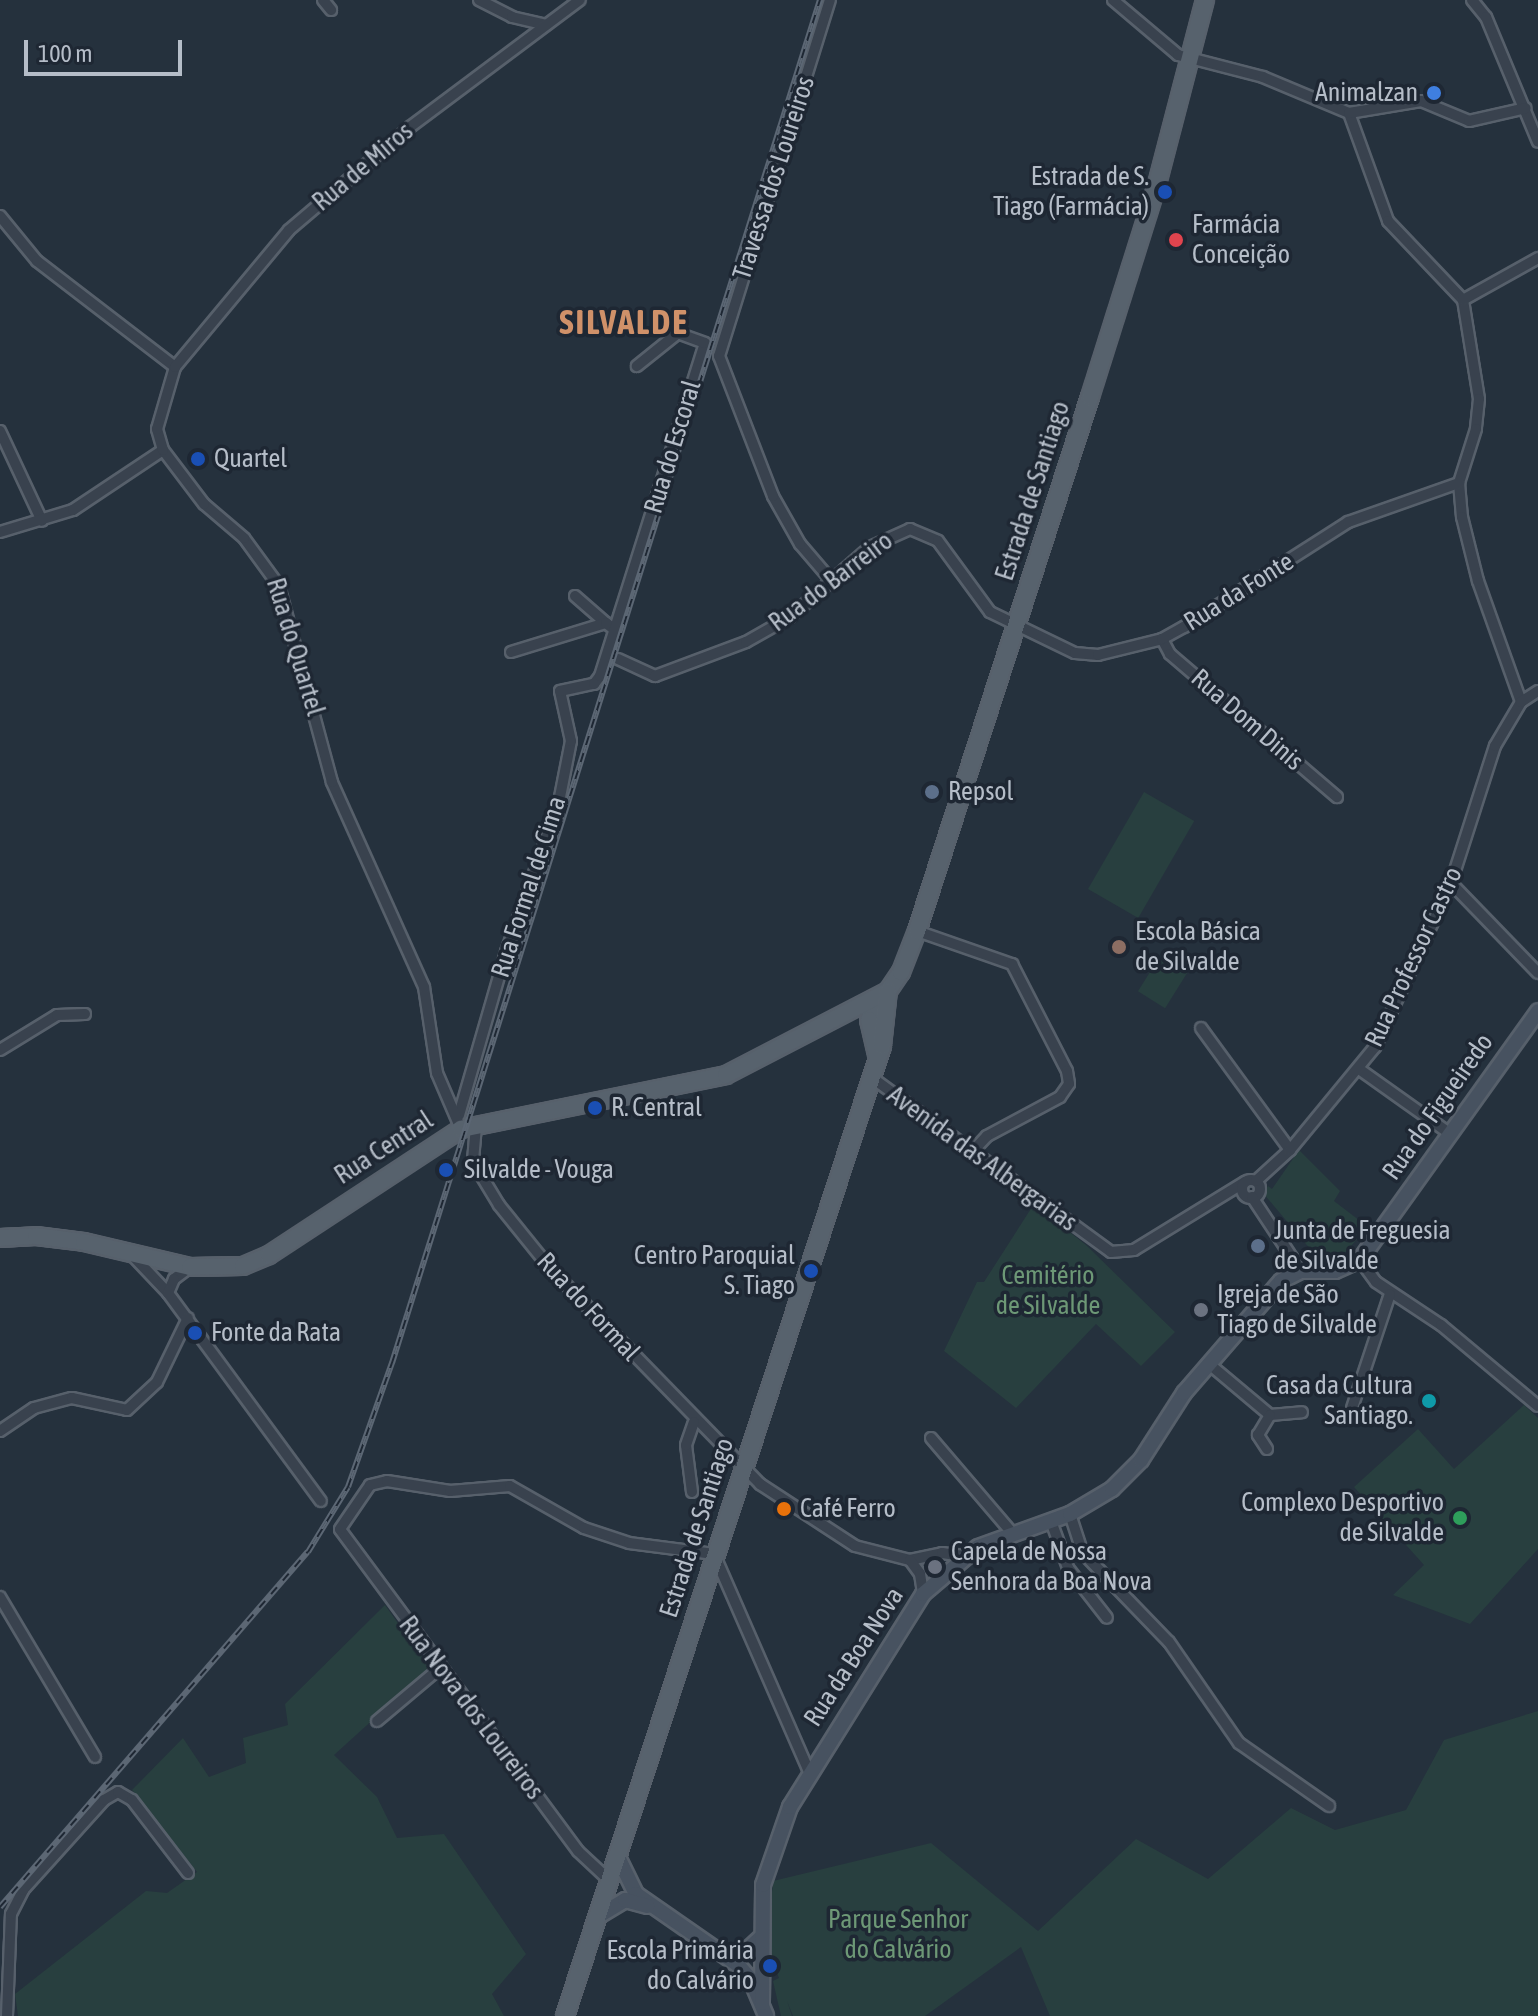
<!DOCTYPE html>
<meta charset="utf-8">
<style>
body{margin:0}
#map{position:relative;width:1538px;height:2016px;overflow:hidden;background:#25313d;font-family:"Asap Condensed",sans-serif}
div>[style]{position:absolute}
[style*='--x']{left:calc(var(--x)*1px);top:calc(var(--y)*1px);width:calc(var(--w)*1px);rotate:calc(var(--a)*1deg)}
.green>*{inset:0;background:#283f3f;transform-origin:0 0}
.roads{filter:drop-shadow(2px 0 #57606b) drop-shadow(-2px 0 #57606b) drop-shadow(0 2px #57606b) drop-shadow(0 -2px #57606b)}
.minor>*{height:10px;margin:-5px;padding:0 5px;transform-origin:5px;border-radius:5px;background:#39424e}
.minor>.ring{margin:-5px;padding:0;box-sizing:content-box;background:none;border:10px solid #39424e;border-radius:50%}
.secondary>*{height:14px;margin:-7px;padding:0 7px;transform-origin:7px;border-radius:7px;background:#475260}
.primary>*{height:16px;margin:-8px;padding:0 8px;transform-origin:8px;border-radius:8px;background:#57626d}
.rail>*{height:6px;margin-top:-3px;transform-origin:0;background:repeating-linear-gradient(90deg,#1e2733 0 9px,#5c6774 0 18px);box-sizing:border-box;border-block:2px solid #5c6774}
.dots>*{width:22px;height:22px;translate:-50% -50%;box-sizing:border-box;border:4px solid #1e2733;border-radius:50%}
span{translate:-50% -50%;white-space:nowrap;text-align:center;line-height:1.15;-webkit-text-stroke:7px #1e2733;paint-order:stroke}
.poi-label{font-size:26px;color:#b5bdc8}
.right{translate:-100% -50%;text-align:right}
.left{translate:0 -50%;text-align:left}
.street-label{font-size:26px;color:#b5bdc8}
.park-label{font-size:26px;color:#6d9876}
.district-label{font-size:34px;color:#d09169;font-weight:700;letter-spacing:2px}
.scale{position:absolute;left:24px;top:40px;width:158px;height:36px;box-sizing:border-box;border:4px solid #b5bdc8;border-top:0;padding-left:10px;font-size:24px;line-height:28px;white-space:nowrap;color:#b5bdc8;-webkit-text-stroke:6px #1e2733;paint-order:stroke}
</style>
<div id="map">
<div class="green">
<div style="left:1144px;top:792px;width:58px;height:112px;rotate:30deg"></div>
<div style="left:1165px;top:948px;width:32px;height:51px;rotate:32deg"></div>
<div style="clip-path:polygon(1299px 1150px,1340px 1191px,1334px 1201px,1368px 1227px,1343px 1255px,1316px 1256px,1263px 1193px,1268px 1186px,1272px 1189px)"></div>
<div style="clip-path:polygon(1034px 1204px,1086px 1245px,1175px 1332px,1141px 1366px,1096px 1324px,1016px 1408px,944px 1351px,977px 1282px,984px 1282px)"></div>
<div style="clip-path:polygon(1524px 1405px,1538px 1418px,1538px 1549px,1470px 1624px,1393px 1595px,1424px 1565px,1354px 1487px,1418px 1429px,1454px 1469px)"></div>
<div style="clip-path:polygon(385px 1605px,430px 1668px,334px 1755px,377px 1797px,397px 1838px,444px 1834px,526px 1954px,492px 1994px,504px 2016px,18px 2016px,15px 1994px,146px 1891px,167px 1893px,197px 1872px,132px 1790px,183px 1738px,209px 1777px,246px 1763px,243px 1738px,288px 1725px,285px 1704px)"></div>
<div style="clip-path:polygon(1538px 1711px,1538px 2016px,1050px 2016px,1021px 1947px,925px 2016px,793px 2016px,787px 2001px,792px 2016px,781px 2016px,773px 1981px,779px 1978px,767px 1948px,773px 1881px,931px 1843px,1038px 1931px,1136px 1839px,1208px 1879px,1291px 1808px,1335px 1830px,1406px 1810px,1444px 1740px)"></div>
</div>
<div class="roads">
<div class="minor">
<div style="--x:323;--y:0;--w:13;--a:51"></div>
<div style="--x:479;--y:0;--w:37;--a:27"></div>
<div style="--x:512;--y:17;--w:35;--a:13"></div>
<div style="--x:1113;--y:0;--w:85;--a:40.2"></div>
<div style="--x:1178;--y:55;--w:88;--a:14.5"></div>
<div style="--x:1263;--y:77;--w:93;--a:22.7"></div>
<div style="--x:1349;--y:113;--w:115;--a:70.1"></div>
<div style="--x:1388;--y:221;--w:109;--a:46.5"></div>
<div style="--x:1463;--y:300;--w:100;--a:80.8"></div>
<div style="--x:1479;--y:399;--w:30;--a:96"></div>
<div style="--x:1476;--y:429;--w:57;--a:107.5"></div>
<div style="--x:1459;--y:483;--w:34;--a:85"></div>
<div style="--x:1462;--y:517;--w:66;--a:76"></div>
<div style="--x:1478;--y:581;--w:128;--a:70.4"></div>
<div style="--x:1472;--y:0;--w:22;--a:51"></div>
<div style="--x:1486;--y:17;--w:135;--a:67.4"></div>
<div style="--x:1349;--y:113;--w:73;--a:-9.5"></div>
<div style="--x:1421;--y:101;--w:52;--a:22.6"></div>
<div style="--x:1469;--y:121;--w:58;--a:-12.8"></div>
<div style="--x:0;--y:216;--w:58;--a:50.6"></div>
<div style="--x:37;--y:261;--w:174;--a:37.5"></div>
<div style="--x:1463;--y:300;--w:86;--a:-29.2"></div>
<div style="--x:0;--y:431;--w:99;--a:65"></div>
<div style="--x:0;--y:532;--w:76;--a:-16.8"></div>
<div style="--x:73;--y:510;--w:108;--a:-33.7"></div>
<div style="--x:830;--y:579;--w:46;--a:-130.6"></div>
<div style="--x:800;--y:544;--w:55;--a:-119.4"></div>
<div style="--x:773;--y:496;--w:150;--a:-111.1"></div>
<div style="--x:719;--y:356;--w:373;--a:-72.7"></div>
<div style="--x:575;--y:596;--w:41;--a:41.1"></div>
<div style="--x:1162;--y:639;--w:17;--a:62"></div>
<div style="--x:1170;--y:654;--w:220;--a:40.6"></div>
<div style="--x:511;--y:652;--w:99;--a:-17"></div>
<div style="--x:606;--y:623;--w:11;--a:38"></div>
<div style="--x:618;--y:659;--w:41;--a:24.7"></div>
<div style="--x:655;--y:676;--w:97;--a:-20.5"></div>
<div style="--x:746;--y:642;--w:51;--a:-29.6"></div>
<div style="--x:790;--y:617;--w:106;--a:-41.2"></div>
<div style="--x:870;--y:547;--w:44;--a:-24.2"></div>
<div style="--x:910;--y:529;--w:30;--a:23"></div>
<div style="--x:938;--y:541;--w:88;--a:53.8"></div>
<div style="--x:990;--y:612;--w:94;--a:25.8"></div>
<div style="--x:1075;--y:653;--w:23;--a:5"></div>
<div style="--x:1098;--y:655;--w:66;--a:-14"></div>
<div style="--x:1162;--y:639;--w:25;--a:-29"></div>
<div style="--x:1184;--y:627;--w:195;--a:-32.6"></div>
<div style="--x:1348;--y:522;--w:118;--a:-19.4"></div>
<div style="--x:1451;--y:883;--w:125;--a:46"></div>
<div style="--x:917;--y:931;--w:101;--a:19.2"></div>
<div style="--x:1012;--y:964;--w:120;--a:62.8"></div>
<div style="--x:1067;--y:1071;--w:13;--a:81"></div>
<div style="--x:1069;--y:1084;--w:16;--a:125"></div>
<div style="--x:1060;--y:1097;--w:83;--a:151.9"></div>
<div style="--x:987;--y:1136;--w:22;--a:133"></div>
<div style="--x:1201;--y:1028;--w:151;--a:53.9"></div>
<div style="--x:0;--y:1050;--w:67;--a:-31.6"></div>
<div style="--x:57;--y:1015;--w:28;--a:-2"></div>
<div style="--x:1359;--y:1069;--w:110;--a:35.4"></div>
<div style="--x:871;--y:1077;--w:297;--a:36.1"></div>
<div style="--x:1111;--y:1252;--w:23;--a:-5"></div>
<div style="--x:1134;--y:1250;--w:130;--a:-31.5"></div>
<div style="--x:459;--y:1115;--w:170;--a:-73.9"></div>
<div style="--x:506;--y:952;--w:159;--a:-70.5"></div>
<div style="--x:559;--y:802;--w:62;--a:-78.9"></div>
<div style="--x:571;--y:741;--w:51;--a:-102.4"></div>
<div style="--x:560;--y:691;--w:35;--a:-12"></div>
<div style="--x:594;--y:684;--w:10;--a:-53"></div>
<div style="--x:600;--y:676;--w:349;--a:-72.5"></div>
<div style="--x:705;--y:343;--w:29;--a:-160"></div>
<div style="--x:678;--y:333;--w:53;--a:141.2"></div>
<div style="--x:476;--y:1126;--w:36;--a:95"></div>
<div style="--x:473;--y:1162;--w:50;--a:58.8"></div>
<div style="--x:499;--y:1205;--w:80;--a:51.1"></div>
<div style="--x:549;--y:1267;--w:303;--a:45.8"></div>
<div style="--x:760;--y:1484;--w:113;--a:33.1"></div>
<div style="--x:855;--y:1546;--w:57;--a:14.3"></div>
<div style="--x:910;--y:1560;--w:33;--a:-12"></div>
<div style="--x:942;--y:1553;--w:22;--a:8"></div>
<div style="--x:461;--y:1129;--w:61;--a:-113.2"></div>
<div style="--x:437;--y:1073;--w:87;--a:-98.6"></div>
<div style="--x:424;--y:987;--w:225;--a:-114.2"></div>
<div style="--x:332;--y:782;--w:203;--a:-105.1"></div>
<div style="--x:279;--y:586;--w:59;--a:-126.1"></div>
<div style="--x:244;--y:538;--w:52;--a:-139.6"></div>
<div style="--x:204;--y:504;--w:68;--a:-127.2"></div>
<div style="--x:163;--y:450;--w:22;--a:-106"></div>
<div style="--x:157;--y:429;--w:65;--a:-73.8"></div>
<div style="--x:175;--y:367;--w:178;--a:-50.2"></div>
<div style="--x:289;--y:230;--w:159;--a:-40.4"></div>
<div style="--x:410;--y:127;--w:212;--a:-36.8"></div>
<div class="ring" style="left:1242px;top:1180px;width:8px;height:8px"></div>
<div style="--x:1256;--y:1181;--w:46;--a:-42.4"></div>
<div style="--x:1290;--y:1150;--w:134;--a:-50.5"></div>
<div style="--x:1375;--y:1047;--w:181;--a:-65.1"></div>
<div style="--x:1451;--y:883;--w:144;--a:-72.2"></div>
<div style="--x:1495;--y:746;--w:51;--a:-59.4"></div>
<div style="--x:1521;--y:702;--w:20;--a:-33"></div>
<div style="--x:1252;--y:1197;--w:89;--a:56.5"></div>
<div style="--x:134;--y:1257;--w:50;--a:46.6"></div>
<div style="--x:1360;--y:1260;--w:27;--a:54"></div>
<div style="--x:1376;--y:1282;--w:78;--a:33.5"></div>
<div style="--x:1441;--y:1325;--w:126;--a:39.9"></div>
<div style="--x:190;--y:1267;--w:20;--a:143"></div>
<div style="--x:174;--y:1279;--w:15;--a:113"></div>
<div style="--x:168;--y:1293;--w:258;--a:53.7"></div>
<div style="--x:1208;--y:1363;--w:81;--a:40"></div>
<div style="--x:1270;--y:1415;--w:32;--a:-5"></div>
<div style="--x:1352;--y:1408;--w:120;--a:-71.6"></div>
<div style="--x:0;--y:1431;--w:41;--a:-34.1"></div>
<div style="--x:34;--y:1408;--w:39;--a:-15"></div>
<div style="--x:72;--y:1398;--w:56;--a:12.3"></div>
<div style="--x:127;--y:1410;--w:41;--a:-43"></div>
<div style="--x:157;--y:1382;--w:71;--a:-64.2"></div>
<div style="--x:931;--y:1438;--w:126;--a:49.5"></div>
<div style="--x:1267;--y:1449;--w:17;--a:-123"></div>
<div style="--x:1258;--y:1435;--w:23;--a:-59"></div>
<div style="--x:692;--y:1492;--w:47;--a:-97.3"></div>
<div style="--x:686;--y:1445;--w:24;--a:-71"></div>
<div style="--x:1070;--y:1514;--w:40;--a:72"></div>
<div style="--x:1082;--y:1552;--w:125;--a:46"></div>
<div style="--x:1169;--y:1642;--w:123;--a:55.3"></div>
<div style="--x:1239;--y:1743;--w:110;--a:35"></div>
<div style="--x:1051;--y:1521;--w:50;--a:70.1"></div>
<div style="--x:1068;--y:1568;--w:63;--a:52"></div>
<div style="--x:910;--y:1560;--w:17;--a:54"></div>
<div style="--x:920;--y:1574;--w:20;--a:81"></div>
<div style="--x:0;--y:1597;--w:186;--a:59.3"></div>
<div style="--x:377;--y:1721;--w:82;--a:-40.1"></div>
<div style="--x:609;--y:1880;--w:42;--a:-136.9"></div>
<div style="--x:578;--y:1851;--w:400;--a:-126.5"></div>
<div style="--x:340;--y:1529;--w:53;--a:-55.7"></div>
<div style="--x:370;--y:1485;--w:17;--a:-13"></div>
<div style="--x:387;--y:1481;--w:64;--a:9"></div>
<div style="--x:450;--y:1491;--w:60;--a:-4.8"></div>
<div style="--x:510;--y:1486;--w:85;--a:29.6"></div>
<div style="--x:584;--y:1528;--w:47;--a:18.4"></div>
<div style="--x:629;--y:1543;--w:86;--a:7.4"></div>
<div style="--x:714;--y:1554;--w:237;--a:66.4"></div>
<div style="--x:7;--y:2016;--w:102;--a:-87.8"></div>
<div style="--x:11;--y:1914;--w:27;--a:-63"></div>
<div style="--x:23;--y:1890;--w:121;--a:-48"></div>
<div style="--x:104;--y:1800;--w:16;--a:-30"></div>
<div style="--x:118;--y:1792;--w:16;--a:30"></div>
<div style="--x:132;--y:1800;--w:92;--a:52.5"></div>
</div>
<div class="secondary">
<div style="--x:617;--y:1855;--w:43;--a:64"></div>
<div style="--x:636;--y:1894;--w:124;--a:34.8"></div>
<div style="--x:738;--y:1965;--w:20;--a:49"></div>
<div style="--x:751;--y:1980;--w:39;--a:67"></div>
<div style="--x:597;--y:1917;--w:33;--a:-31"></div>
<div style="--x:625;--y:1900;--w:23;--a:15"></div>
<div style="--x:723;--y:1953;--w:21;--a:0"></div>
<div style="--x:744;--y:1953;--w:22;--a:-43"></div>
<div style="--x:762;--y:2003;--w:118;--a:-89.5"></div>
<div style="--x:763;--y:1885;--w:83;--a:-70.9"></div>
<div style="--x:790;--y:1807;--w:251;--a:-58"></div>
<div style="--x:923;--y:1594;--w:72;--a:-40.5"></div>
<div style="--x:978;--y:1547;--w:98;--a:-19.7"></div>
<div style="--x:1070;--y:1514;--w:49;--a:-30.8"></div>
<div style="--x:1112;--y:1489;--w:41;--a:-45"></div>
<div style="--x:1141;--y:1460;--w:80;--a:-57.3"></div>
<div style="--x:1184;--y:1393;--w:148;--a:-49.1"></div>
<div style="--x:1281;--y:1281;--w:22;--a:-27"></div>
<div style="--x:1301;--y:1271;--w:34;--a:0"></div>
<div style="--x:1335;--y:1271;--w:27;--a:-24"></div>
<div style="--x:1360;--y:1260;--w:306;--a:-54.4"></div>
</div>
<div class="primary">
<div style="--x:875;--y:999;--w:22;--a:106"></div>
<div style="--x:869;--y:1020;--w:36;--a:77"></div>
<div style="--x:0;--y:1238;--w:36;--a:-3"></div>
<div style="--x:36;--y:1236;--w:48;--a:7.1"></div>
<div style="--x:84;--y:1242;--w:109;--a:13.3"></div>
<div style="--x:190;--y:1267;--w:53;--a:-1.1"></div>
<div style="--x:243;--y:1266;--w:28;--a:-23"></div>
<div style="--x:269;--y:1255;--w:230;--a:-33.3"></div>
<div style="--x:461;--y:1129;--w:270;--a:-11.5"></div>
<div style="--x:726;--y:1075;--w:182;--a:-27.4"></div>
<div style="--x:888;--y:991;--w:23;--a:-56"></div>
<div style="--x:901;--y:972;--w:44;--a:-68.7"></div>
<div style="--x:917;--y:931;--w:561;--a:-72.05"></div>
<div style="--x:1090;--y:397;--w:219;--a:-72.5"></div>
<div style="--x:1156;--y:188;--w:194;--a:-75.4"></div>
<div style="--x:565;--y:2016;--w:1020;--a:-71.9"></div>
<div style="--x:882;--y:1046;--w:55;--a:-83.8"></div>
</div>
</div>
<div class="rail">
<div style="--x:0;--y:1907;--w:470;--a:-49.1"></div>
<div style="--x:308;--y:1552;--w:76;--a:-58.4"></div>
<div style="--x:348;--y:1487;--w:132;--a:-70.5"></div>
<div style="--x:392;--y:1363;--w:1429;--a:-72.57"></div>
</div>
<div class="dots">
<div style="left:1434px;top:93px;background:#3f7fe0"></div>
<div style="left:1165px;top:192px;background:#1a4fb4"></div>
<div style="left:1176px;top:240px;background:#e0444e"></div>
<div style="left:198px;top:459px;background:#1a4fb4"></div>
<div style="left:932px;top:792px;background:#5c6f8a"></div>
<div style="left:1119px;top:947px;background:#8d6e63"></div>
<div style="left:595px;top:1108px;background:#1a4fb4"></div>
<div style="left:446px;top:1170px;background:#1a4fb4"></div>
<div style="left:1258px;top:1246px;background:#5c6f8a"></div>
<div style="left:811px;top:1271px;background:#1a4fb4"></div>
<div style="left:1201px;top:1310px;background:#6b7280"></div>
<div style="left:195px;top:1333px;background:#1a4fb4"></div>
<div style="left:1429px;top:1401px;background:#0f9aa8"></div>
<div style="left:784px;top:1509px;background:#e8710a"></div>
<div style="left:1460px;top:1518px;background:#2e9e5b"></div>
<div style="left:935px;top:1567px;background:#6b7280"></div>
<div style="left:770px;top:1966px;background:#1a4fb4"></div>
</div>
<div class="poi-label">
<span class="right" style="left:1418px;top:93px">Animalzan</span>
<span class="right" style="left:1149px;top:192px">Estrada de S.<br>Tiago (Farmácia)</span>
<span class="left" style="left:1192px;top:240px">Farmácia<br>Conceição</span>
<span class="left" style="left:214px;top:459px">Quartel</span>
<span class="left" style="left:948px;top:792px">Repsol</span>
<span class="left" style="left:1135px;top:947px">Escola Básica<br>de Silvalde</span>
<span class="left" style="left:611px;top:1108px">R. Central</span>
<span class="left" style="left:464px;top:1170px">Silvalde - Vouga</span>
<span class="left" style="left:1274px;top:1246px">Junta de Freguesia<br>de Silvalde</span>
<span class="right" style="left:795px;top:1271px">Centro Paroquial<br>S. Tiago</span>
<span class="left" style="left:1217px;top:1310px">Igreja de São<br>Tiago de Silvalde</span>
<span class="left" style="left:211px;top:1333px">Fonte da Rata</span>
<span class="right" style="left:1413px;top:1401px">Casa da Cultura<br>Santiago.</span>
<span class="right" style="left:1444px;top:1518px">Complexo Desportivo<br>de Silvalde</span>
<span class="left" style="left:800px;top:1509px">Café Ferro</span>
<span class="left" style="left:951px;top:1567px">Capela de Nossa<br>Senhora da Boa Nova</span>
<span class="right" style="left:754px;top:1966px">Escola Primária<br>do Calvário</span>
</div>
<div class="street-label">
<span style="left:363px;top:167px;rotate:-40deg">Rua de Miros</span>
<span style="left:774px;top:178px;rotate:-72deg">Travessa dos Loureiros</span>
<span style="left:673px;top:447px;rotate:-73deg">Rua do Escoral</span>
<span style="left:1033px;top:491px;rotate:-72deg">Estrada de Santiago</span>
<span style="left:831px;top:582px;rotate:-37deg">Rua do Barreiro</span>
<span style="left:1239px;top:592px;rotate:-32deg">Rua da Fonte</span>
<span style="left:295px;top:647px;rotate:73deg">Rua do Quartel</span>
<span style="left:1247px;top:720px;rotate:41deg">Rua Dom Dinis</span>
<span style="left:529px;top:887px;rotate:-72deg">Rua Formal de Cima</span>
<span style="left:1414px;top:957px;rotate:-65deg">Rua Professor Castro</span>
<span style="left:1438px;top:1107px;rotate:-55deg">Rua do Figueiredo</span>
<span style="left:384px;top:1148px;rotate:-33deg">Rua Central</span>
<span style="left:982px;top:1159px;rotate:36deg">Avenida das Albergarias</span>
<span style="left:588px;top:1307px;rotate:47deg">Rua do Formal</span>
<span style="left:697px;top:1528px;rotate:-72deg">Estrada de Santiago</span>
<span style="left:854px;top:1657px;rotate:-57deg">Rua da Boa Nova</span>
<span style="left:471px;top:1708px;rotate:53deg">Rua Nova dos Loureiros</span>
</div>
<div class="park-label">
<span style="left:1048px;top:1291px">Cemitério<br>de Silvalde</span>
<span style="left:898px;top:1935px">Parque Senhor<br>do Calvário</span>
</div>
<div class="district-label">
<span style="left:624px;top:322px">SILVALDE</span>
</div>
<div class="scale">100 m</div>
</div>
